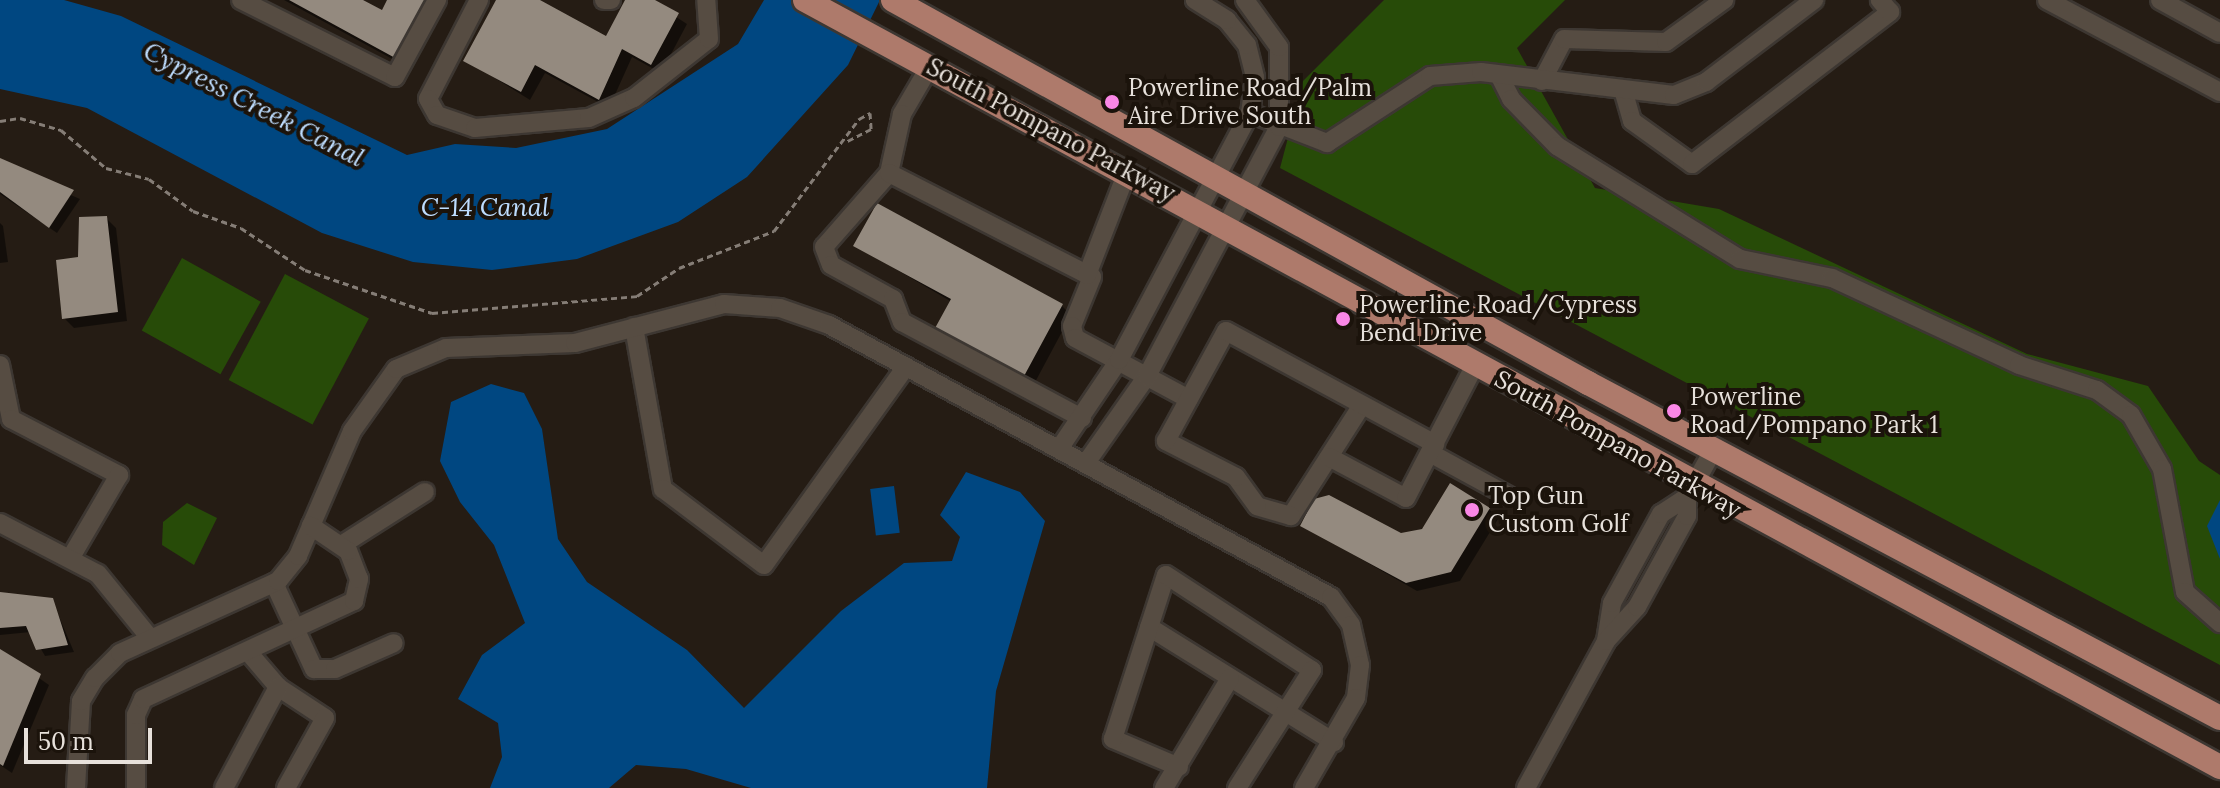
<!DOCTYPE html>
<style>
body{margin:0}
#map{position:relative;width:2220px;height:788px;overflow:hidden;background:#251c14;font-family:Lora,serif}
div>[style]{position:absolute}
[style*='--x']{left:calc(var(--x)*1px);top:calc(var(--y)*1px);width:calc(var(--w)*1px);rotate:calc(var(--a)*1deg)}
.green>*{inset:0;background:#274b08;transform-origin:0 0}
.water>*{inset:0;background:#004781;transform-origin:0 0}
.shadow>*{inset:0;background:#0007}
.building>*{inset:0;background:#948a7f}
.path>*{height:3px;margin-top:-1.5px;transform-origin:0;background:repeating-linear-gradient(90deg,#857d76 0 6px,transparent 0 10px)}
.roads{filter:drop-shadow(2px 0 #3d3732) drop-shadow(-2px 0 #3d3732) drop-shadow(0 2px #3d3732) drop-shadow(0 -2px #3d3732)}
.minor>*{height:18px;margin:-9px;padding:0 9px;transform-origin:9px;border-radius:9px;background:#564c42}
.major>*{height:24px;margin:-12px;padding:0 12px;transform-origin:12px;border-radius:12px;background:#ae7a6b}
.dots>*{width:22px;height:22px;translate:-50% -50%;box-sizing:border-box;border:4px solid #1b130b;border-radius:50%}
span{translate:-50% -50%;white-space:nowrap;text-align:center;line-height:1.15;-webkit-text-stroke:8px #1b130b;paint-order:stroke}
.poi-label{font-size:24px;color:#e7e1db}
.left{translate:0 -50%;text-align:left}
.street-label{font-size:24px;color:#e7e1db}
.water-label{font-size:26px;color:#bddcfe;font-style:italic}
.scale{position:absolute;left:24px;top:728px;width:128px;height:36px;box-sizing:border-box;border:4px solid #e7e1db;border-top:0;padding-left:10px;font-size:24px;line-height:28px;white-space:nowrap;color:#e7e1db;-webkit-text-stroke:6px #1b130b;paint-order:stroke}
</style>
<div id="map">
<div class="green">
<div style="clip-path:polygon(1384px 0,1565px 0,1517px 48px,1595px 188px,1719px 209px,2027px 354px,2148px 386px,2199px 461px,2220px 475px,2220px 665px,1280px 168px,1303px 81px)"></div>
<div style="left:182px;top:258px;width:90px;height:83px;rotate:29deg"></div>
<div style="left:285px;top:274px;width:95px;height:120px;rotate:28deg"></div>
<div style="clip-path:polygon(187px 503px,217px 518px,194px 565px,162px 545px,163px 522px)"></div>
</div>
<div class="water">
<div style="clip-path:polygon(0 0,64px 0,121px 16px,407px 155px,455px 144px,516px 148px,607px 129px,738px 44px,764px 0,880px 0,848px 65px,747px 177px,678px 222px,577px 259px,492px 270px,413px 262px,322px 233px,87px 108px,0 89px)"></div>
<div style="clip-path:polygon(491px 384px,524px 393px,542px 429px,558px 539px,587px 582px,687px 650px,744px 708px,841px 611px,904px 563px,952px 561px,960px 537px,940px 515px,966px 472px,1020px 492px,1045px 521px,996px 691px,987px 788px,751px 788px,686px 769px,636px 765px,609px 788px,490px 788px,502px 757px,498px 723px,458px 699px,482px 655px,525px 623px,494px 545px,460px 502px,440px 461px,451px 402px)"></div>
<div style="left:894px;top:486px;width:47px;height:24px;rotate:83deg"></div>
<div style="clip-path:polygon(2220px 500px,2220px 559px,2207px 526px)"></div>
</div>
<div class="shadow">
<div style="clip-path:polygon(284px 0,360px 0,383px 13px,390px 0,407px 67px)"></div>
<div style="clip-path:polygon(498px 0,536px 0,607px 38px,628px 0,650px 0,687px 24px,661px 73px,632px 57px,609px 108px,545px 73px,530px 100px,466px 60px)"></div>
<div style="clip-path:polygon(0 164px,80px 199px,57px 233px,0 194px)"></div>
<div style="clip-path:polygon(106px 218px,116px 228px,127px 321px,74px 328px,64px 318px)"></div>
<div style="clip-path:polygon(0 223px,3px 226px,8px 262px,0 263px)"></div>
<div style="clip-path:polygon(856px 246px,1062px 306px,1071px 315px,1033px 386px,952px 302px)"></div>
<div style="clip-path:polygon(1489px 509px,1498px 519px,1460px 581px,1417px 591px,1303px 526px,1401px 535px)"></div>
<div style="clip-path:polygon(0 598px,52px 600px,74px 652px,45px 656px,31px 632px,0 635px)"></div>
<div style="clip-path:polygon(0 651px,49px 685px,12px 773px,0 765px)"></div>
</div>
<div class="building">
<div style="clip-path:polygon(289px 0,363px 0,382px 10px,387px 0,430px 0,397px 59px)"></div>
<div style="clip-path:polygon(496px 0,540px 0,606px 36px,625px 0,655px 0,679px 13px,651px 65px,622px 49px,599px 100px,535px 65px,521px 92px,463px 61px)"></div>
<div style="clip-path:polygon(0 158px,74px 190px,49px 228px,0 192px)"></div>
<div style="clip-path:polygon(877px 203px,1063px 304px,1023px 378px,934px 330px,951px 299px,853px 246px)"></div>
<div style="clip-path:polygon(107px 216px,118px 312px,62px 319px,56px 260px,78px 257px,79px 217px)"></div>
<div style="clip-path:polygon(1450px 483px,1490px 508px,1451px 572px,1406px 583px,1300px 526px,1314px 499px,1329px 495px,1401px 533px,1422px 529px)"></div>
<div style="clip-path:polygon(0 592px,53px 598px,68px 645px,36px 650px,26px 626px,0 628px)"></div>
<div style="clip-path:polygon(0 649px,41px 674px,3px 766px,0 764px)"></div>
</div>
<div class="path">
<div style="--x:0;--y:121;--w:20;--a:-9"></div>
<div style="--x:20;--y:118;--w:43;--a:16.3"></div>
<div style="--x:61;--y:130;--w:59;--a:40.2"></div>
<div style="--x:106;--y:168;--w:44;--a:14.3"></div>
<div style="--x:149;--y:179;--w:54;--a:36"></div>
<div style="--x:193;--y:211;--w:51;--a:19.5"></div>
<div style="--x:241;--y:228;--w:77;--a:33.3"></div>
<div style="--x:305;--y:270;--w:134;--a:18.7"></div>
<div style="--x:432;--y:313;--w:206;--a:-4.7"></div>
<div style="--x:637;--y:296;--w:50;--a:-33.7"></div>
<div style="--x:679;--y:268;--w:102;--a:-21.3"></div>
<div style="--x:774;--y:231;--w:141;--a:-52.8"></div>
<div style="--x:859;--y:119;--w:13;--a:-29"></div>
<div style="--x:870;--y:113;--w:16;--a:86"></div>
<div style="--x:871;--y:129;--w:28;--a:153"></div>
</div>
<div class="roads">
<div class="minor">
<div style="--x:241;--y:0;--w:172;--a:26.6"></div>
<div style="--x:395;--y:77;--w:88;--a:-61.4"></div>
<div style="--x:479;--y:0;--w:111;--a:117.3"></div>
<div style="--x:428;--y:99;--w:18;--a:61"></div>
<div style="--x:437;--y:115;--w:40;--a:18.9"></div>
<div style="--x:475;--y:128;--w:114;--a:-5"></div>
<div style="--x:589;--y:118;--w:49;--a:-24"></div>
<div style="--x:634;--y:98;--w:95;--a:-38.2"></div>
<div style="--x:709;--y:39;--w:39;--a:-94"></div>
<div style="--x:604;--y:0;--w:7;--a:0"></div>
<div style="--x:2047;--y:0;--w:196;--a:28"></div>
<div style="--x:2160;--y:0;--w:68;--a:28.8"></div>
<div style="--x:930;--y:66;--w:56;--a:120.3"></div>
<div style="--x:902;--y:114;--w:60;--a:102.4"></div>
<div style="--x:889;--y:173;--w:98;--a:131.3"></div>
<div style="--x:824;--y:247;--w:19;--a:69"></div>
<div style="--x:831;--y:265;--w:71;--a:28.7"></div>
<div style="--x:893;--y:299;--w:25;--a:69"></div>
<div style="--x:902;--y:322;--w:204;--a:28.1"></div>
<div style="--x:1499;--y:75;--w:27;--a:63"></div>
<div style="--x:1511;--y:99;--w:66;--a:45.6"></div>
<div style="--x:1557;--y:146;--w:215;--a:31.7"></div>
<div style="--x:1740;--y:259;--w:94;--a:11.7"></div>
<div style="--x:1832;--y:278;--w:206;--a:24.9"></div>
<div style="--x:2019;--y:365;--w:82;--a:17.8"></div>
<div style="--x:2097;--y:390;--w:42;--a:36.3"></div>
<div style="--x:2131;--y:415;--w:62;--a:60.1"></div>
<div style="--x:2162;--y:469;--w:125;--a:79.4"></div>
<div style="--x:2185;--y:592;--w:47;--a:41.5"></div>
<div style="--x:1542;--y:81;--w:47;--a:-62.4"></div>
<div style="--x:1564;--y:39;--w:102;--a:1.7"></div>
<div style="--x:1666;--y:42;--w:72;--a:-35.9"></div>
<div style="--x:1624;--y:93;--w:29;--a:74"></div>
<div style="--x:1632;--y:121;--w:74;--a:35.6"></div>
<div style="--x:1692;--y:164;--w:250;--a:-37.5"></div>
<div style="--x:1890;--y:12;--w:16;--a:-130"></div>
<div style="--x:1250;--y:113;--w:83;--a:21.3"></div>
<div style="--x:1327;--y:143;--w:123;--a:-33"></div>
<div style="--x:1430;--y:76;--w:51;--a:-4.5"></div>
<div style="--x:1481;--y:72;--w:194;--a:6.8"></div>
<div style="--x:1674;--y:95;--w:35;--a:-22"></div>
<div style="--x:1706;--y:82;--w:136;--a:-37.2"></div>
<div style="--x:889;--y:173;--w:228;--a:27.1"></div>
<div style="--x:1092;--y:277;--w:53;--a:112.2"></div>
<div style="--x:1072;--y:326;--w:12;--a:76"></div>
<div style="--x:1075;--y:338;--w:129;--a:28.2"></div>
<div style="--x:1087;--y:275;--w:110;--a:-68.8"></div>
<div style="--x:634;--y:327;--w:165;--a:79.9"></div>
<div style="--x:663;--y:489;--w:126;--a:37"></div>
<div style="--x:764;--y:565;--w:244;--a:-54.4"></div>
<div style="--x:0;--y:365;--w:55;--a:78.5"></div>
<div style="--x:11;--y:419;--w:122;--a:27.4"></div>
<div style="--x:119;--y:475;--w:95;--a:120.3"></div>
<div style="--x:1362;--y:405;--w:132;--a:122.6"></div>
<div style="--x:1291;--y:516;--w:35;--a:-164"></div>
<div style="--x:1257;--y:506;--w:36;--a:-126"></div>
<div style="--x:1236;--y:477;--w:79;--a:-152.8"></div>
<div style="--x:1166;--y:441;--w:125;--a:-61.4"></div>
<div style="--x:1226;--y:331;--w:238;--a:28.4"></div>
<div style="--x:1059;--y:449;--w:107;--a:-56"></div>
<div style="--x:1119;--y:360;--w:280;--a:-62.1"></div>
<div style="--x:1250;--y:113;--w:36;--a:-82"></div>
<div style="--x:1255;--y:77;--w:33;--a:-104"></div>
<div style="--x:1247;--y:45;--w:32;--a:-129"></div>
<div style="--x:1227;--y:20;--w:38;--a:-148"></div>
<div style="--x:1430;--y:453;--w:90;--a:28.6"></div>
<div style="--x:1329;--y:457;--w:87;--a:28"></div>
<div style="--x:1406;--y:498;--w:150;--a:-62.6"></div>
<div style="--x:1086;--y:463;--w:106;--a:-55"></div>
<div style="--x:1147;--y:376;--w:282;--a:-62.1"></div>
<div style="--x:1279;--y:127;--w:80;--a:-90"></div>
<div style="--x:1279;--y:47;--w:58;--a:-125.9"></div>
<div style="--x:0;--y:523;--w:110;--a:27.5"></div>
<div style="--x:98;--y:574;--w:82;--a:50.9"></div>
<div style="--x:343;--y:544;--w:97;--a:-32.4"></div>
<div style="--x:274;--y:583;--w:95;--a:65.1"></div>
<div style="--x:314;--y:669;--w:21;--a:0"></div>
<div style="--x:335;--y:669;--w:64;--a:-23.8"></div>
<div style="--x:1149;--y:627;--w:218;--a:31.9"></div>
<div style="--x:1606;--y:641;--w:38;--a:-81"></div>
<div style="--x:1612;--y:603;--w:102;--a:-61.2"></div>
<div style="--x:1661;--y:514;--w:31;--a:-33"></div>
<div style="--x:1687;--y:497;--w:55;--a:-60.6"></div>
<div style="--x:249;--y:653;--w:45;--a:49.5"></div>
<div style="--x:278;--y:687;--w:56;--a:33.4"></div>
<div style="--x:325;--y:718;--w:80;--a:119.1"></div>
<div style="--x:1179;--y:767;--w:72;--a:-157"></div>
<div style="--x:1113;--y:739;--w:172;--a:-72.1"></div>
<div style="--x:1166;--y:575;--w:174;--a:33.1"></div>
<div style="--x:1312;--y:670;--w:140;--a:122.4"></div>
<div style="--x:76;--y:788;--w:87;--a:-86.7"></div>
<div style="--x:81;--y:701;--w:27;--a:-59"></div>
<div style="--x:95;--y:678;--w:35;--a:-45"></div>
<div style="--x:120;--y:653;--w:174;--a:-24.5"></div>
<div style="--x:278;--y:581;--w:32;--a:-51"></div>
<div style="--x:298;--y:556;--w:136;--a:-66.6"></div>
<div style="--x:352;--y:431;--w:76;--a:-54.6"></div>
<div style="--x:396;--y:369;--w:54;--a:-22.8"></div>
<div style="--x:446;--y:348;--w:129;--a:-2.2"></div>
<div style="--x:575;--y:343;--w:154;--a:-14.7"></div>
<div style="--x:724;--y:304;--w:56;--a:4.1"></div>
<div style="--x:780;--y:308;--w:52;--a:19.1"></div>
<div style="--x:829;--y:325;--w:571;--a:28.45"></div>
<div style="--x:1331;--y:597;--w:34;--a:54"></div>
<div style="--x:1351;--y:625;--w:41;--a:77.3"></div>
<div style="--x:1360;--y:665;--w:33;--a:97"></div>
<div style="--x:1356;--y:698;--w:104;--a:120"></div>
<div style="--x:136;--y:788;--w:73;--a:-90"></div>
<div style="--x:136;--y:715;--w:17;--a:-66"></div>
<div style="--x:143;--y:699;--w:233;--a:-24.9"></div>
<div style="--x:354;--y:601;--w:23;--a:-77"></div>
<div style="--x:359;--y:579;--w:30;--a:-111"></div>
<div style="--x:348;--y:551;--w:45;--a:-146"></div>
<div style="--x:224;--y:788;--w:115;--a:-61.9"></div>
<div style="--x:1164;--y:788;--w:128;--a:-59"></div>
<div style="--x:1526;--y:788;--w:167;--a:-61.4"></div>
<div style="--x:1606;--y:641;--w:46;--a:-47.6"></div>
<div style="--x:1637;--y:607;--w:104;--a:-61.2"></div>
<div style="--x:1687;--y:516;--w:19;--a:-90"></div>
</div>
<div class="major">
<div style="--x:805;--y:0;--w:1610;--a:28.46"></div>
<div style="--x:893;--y:0;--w:794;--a:28.86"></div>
<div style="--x:1588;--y:383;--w:715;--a:27.93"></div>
</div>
</div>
<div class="dots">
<div style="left:1112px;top:102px;background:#fa87e6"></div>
<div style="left:1343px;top:319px;background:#fa87e6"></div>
<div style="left:1674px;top:411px;background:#fa87e6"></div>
<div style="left:1472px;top:510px;background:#fa87e6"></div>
</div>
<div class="poi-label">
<span class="left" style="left:1128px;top:102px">Powerline Road/Palm<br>Aire Drive South</span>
<span class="left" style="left:1359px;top:319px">Powerline Road/Cypress<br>Bend Drive</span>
<span class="left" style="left:1690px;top:411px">Powerline<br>Road/Pompano Park 1</span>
<span class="left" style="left:1488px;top:510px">Top Gun<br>Custom Golf</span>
</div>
<div class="street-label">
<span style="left:1051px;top:130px;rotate:28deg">South Pompano Parkway</span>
<span style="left:1618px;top:444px;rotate:29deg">South Pompano Parkway</span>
</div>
<div class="water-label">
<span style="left:254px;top:104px;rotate:27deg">Cypress Creek Canal</span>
<span style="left:485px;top:207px">C-14 Canal</span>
</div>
<div class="scale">50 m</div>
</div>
